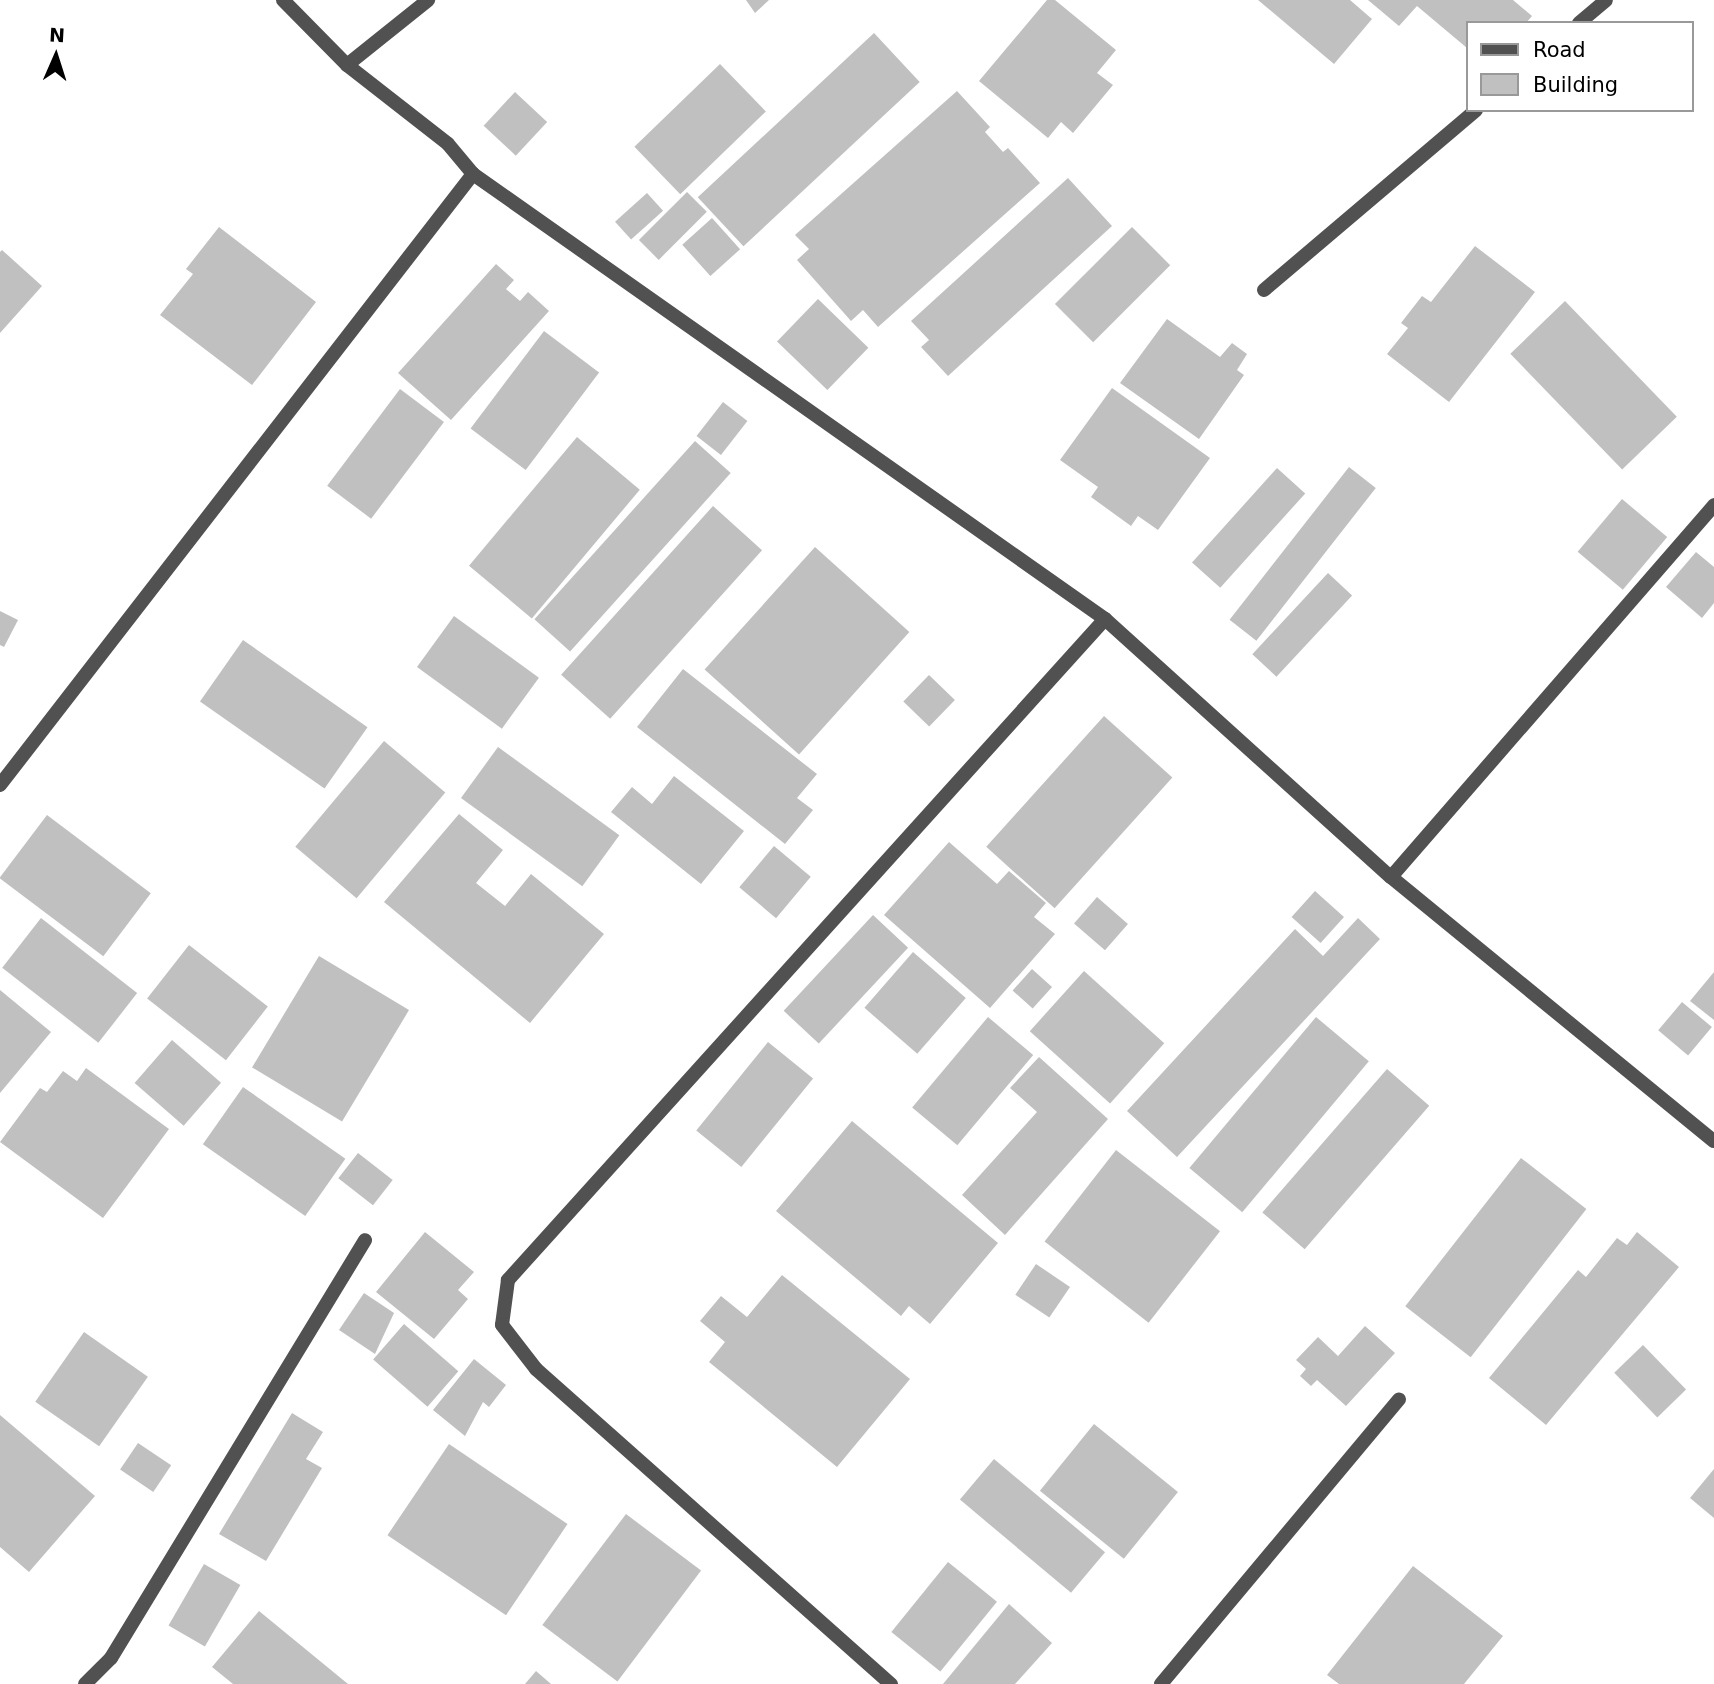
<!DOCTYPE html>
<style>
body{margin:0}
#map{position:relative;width:1714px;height:1684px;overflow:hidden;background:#fff;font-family:"DejaVu Sans",sans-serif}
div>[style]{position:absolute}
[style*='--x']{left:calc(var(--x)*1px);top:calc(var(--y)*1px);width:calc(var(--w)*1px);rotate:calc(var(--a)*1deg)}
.building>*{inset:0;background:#c0c0c0;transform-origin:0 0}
.street>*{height:14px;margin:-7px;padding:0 7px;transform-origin:7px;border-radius:7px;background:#515151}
span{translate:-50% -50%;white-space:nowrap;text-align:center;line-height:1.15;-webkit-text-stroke:5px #fff;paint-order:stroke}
.legend{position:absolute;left:1466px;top:21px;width:228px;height:91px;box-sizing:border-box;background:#fff;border:2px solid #999;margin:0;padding:9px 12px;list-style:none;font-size:21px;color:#000}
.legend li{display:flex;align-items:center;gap:14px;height:35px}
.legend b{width:35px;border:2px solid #999}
.north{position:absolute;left:21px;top:21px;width:70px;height:70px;-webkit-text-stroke:5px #fff;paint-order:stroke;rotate:3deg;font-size:19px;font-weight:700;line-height:28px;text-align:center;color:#000}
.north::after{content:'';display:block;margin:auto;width:24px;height:32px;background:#000;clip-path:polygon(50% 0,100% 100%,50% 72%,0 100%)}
</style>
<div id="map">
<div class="building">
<div style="clip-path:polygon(746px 0,769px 0,755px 13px)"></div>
<div style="clip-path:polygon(1047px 0,1055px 0,1116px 50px,1097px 73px,1113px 85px,1073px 133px,1061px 122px,1048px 138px,979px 81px)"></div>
<div style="clip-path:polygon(1258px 0,1350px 0,1372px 19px,1334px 64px)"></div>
<div style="clip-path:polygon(1368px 0,1513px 0,1532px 16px,1526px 23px,1467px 23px,1467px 48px,1417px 6px,1399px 26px)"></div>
<div style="left:874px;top:33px;width:67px;height:241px;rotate:47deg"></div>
<div style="left:720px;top:64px;width:66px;height:119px;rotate:46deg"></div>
<div style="clip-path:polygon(957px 91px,990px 127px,985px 132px,1003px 152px,1008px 148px,1040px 183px,878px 327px,863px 310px,851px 321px,797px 260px,809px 249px,795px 235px)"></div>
<div style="left:515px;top:92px;width:44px;height:46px;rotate:43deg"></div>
<div style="clip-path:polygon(1068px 178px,1112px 226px,948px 376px,921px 347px,929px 340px,911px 321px)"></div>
<div style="left:687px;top:192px;width:28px;height:68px;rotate:45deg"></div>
<div style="left:647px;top:193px;width:24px;height:43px;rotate:48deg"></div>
<div style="left:712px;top:218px;width:42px;height:40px;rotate:48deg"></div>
<div style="clip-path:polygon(219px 227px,316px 302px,252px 385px,160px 315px,193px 274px,186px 269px)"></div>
<div style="left:1132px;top:227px;width:54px;height:109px;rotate:45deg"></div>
<div style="clip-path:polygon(1475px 246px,1535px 292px,1449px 402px,1387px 354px,1408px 328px,1401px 323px,1422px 296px,1431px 302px)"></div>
<div style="clip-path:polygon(2px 250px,42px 286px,0 333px,0 252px)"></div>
<div style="clip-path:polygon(496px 264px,514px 280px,506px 289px,520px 301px,528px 292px,549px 311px,451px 420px,398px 373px)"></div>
<div style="left:818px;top:299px;width:70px;height:59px;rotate:44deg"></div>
<div style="left:1565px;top:301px;width:161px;height:76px;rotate:46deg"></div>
<div style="clip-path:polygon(1167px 319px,1220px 357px,1232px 343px,1247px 354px,1237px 370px,1244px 375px,1199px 439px,1120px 383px)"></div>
<div style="left:544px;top:331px;width:69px;height:122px;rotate:37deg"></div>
<div style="clip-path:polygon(1112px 388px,1210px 458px,1158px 530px,1138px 516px,1131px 526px,1091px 497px,1098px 487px,1060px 460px)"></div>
<div style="left:400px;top:389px;width:55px;height:121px;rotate:37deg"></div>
<div style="left:723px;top:402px;width:31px;height:43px;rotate:38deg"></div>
<div style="left:577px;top:437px;width:82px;height:168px;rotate:40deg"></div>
<div style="left:695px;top:441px;width:48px;height:240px;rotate:42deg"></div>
<div style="left:1349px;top:467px;width:34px;height:194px;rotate:38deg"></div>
<div style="left:1277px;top:468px;width:38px;height:127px;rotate:42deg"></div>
<div style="left:1622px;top:499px;width:59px;height:69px;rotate:40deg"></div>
<div style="left:713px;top:506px;width:66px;height:227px;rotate:42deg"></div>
<div style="left:815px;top:547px;width:127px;height:165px;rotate:42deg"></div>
<div style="clip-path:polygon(1696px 552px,1714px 567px,1714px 603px,1702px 618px,1666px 587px)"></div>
<div style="left:1328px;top:573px;width:33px;height:111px;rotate:43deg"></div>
<div style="clip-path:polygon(0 611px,18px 620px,4px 647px,0 645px)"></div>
<div style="left:454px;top:616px;width:105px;height:63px;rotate:36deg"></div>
<div style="left:243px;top:640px;width:152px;height:75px;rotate:35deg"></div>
<div style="clip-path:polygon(683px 669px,817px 774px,797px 798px,813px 810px,785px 844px,637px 727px)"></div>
<div style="left:929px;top:675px;width:36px;height:37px;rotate:44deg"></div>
<div style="left:1104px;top:716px;width:92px;height:176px;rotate:42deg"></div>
<div style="left:384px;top:741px;width:80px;height:138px;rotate:40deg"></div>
<div style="left:498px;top:747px;width:150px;height:63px;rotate:36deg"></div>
<div style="clip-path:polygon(674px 776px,744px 831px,701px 884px,611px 812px,632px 787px,652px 804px)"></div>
<div style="clip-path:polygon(459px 814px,503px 850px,476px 883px,505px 906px,531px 874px,604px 934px,530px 1023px,384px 902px)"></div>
<div style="left:47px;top:815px;width:130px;height:79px;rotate:37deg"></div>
<div style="clip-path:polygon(949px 842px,997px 884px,1009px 871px,1046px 903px,1034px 917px,1055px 934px,990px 1008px,884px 915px)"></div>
<div style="left:774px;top:846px;width:48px;height:54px;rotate:40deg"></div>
<div style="left:1315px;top:891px;width:39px;height:35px;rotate:42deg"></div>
<div style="left:1097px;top:897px;width:41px;height:35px;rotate:41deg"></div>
<div style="left:873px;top:915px;width:48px;height:131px;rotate:43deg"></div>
<div style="left:41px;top:918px;width:122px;height:63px;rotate:38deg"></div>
<div style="clip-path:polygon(1358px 918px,1380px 939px,1177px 1157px,1127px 1111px,1295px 929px,1323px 956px)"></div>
<div style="left:189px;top:945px;width:100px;height:68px;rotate:38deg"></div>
<div style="left:913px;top:952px;width:70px;height:74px;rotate:41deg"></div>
<div style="left:319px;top:956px;width:105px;height:130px;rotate:31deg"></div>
<div style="left:1032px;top:969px;width:27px;height:29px;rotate:42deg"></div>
<div style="left:1084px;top:971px;width:108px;height:81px;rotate:42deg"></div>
<div style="clip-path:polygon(1714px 972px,1714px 1020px,1690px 1001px)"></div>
<div style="clip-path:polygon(0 990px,51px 1032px,0 1093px)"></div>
<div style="left:1682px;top:1002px;width:39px;height:37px;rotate:40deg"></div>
<div style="left:988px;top:1017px;width:59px;height:118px;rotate:40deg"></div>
<div style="left:1316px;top:1017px;width:69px;height:197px;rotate:40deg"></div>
<div style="left:172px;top:1040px;width:65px;height:57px;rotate:41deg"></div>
<div style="left:768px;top:1042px;width:58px;height:114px;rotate:39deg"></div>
<div style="clip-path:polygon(1039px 1057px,1108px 1119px,1005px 1235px,962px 1195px,1037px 1112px,1010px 1088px)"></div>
<div style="clip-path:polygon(86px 1068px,169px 1129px,103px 1218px,0 1142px,40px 1088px,47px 1092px,63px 1071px,77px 1081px)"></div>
<div style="left:1387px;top:1069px;width:56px;height:190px;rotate:41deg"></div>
<div style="left:243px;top:1087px;width:125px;height:70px;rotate:35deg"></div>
<div style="clip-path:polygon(852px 1121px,998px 1243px,930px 1324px,909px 1306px,901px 1316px,776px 1211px)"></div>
<div style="left:1116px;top:1150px;width:132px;height:116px;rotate:38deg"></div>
<div style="left:358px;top:1153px;width:44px;height:32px;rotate:38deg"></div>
<div style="left:1521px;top:1158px;width:83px;height:188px;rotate:38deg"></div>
<div style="clip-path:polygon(425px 1232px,474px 1272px,458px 1290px,468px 1299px,434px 1339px,376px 1292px)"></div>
<div style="clip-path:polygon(1637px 1232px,1679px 1267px,1546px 1425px,1489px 1378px,1578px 1270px,1586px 1277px,1617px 1238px,1627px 1245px)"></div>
<div style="left:1036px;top:1264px;width:41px;height:37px;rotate:34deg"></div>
<div style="clip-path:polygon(782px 1275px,910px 1379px,837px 1467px,709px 1362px,725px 1342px,700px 1321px,721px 1296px,747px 1317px)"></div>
<div style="clip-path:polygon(364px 1293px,394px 1313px,375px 1354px,339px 1330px)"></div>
<div style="left:404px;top:1324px;width:72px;height:47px;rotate:41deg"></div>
<div style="clip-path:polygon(1365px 1326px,1395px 1353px,1346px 1406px,1317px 1380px,1311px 1386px,1300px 1376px,1306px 1369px,1296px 1360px,1318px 1337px,1338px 1356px)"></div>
<div style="left:84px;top:1332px;width:78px;height:85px;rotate:35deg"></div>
<div style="left:1643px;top:1345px;width:62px;height:40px;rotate:46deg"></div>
<div style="clip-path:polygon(474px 1359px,506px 1385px,489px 1407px,483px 1402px,465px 1436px,433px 1410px)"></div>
<div style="clip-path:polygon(292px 1413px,323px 1432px,306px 1459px,322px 1468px,266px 1561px,219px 1534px)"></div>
<div style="clip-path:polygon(0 1415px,95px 1496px,29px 1572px,0 1547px)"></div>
<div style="left:1094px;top:1424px;width:108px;height:86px;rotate:39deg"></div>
<div style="left:138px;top:1443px;width:40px;height:32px;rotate:34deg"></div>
<div style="left:449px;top:1444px;width:143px;height:110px;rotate:34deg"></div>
<div style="left:994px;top:1459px;width:145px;height:53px;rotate:40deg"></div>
<div style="clip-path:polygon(1714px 1469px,1714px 1518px,1690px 1498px)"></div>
<div style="left:626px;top:1514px;width:94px;height:139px;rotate:37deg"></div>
<div style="left:948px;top:1562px;width:63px;height:90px;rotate:39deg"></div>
<div style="left:204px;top:1564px;width:42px;height:71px;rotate:30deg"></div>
<div style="clip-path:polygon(1413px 1566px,1503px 1636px,1464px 1684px,1339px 1684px,1327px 1675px)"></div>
<div style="clip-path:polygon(1009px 1604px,1052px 1643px,1015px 1684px,943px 1684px)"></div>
<div style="clip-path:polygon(259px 1611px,348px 1684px,233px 1684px,212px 1667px)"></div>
<div style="clip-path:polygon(536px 1671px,551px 1684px,525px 1684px)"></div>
</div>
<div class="street">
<div style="--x:283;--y:0;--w:91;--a:45.4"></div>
<div style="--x:347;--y:65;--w:128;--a:38"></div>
<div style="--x:448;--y:144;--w:39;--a:50"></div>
<div style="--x:473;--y:174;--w:773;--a:35.15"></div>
<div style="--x:1105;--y:619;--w:891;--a:132.09"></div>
<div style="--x:508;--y:1280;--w:45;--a:97.6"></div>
<div style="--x:502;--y:1325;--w:56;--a:52.3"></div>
<div style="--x:536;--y:1369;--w:475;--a:41.6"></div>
<div style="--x:1579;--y:23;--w:35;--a:-40"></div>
<div style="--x:347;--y:65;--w:104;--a:-38.7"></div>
<div style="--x:1264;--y:290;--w:278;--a:-40.3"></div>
<div style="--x:1105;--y:619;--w:385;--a:42.1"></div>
<div style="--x:1391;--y:877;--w:417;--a:39.3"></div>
<div style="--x:0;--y:785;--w:773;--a:-52.26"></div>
<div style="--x:1391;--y:877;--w:493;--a:-49"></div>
<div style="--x:85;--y:1684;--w:37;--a:-45"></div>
<div style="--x:111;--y:1658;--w:489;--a:-58.7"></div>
<div style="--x:1161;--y:1684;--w:371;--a:-50.1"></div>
</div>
<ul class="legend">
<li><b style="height:9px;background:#515151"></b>Road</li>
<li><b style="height:19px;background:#c0c0c0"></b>Building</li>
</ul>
<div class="north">N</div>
</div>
